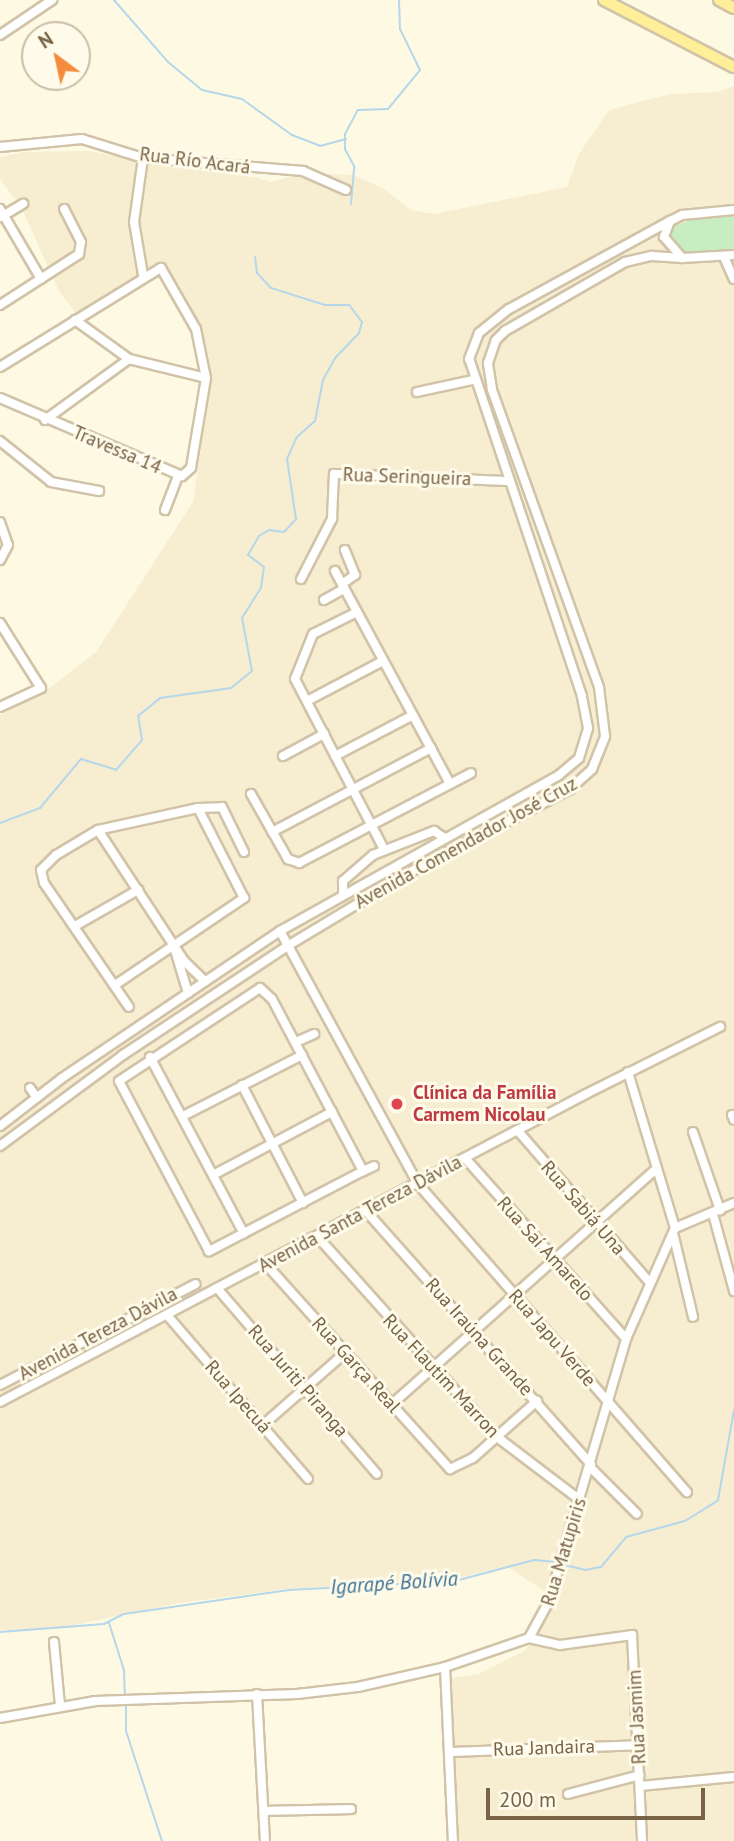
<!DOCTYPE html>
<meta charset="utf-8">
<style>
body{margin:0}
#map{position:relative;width:734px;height:1841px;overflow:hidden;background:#fef9e3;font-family:"PT Sans",sans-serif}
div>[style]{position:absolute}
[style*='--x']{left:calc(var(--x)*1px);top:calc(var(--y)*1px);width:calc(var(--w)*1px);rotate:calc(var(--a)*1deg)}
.residential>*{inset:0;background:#f7edd1}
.green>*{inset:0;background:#c8edc0}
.stream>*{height:2px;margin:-1px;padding:0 1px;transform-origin:1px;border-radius:1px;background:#b5d7ea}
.roads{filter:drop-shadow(2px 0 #d1c3a8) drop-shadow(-2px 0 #d1c3a8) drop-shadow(0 2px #d1c3a8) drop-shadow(0 -2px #d1c3a8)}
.minor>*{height:8px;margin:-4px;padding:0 4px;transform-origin:4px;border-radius:4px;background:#fff}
.major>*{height:10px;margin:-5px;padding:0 5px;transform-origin:5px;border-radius:5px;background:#ffef99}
.dots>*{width:19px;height:19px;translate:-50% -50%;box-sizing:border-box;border:4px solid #fffbeb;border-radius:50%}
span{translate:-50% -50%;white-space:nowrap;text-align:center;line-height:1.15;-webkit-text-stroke:6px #fffbeb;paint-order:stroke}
.street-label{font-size:19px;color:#796346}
.health-label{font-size:19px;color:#be3a42;font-weight:700}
.left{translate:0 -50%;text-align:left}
.water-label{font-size:21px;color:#417595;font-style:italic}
.north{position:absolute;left:21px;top:21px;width:70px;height:70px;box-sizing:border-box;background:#fffbeb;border:2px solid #c9bea9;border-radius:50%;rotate:327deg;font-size:19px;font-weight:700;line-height:28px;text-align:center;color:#796346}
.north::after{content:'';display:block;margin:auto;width:24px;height:32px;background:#f38d3d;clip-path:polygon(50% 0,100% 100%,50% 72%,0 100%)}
.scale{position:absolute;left:486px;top:1788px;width:219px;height:32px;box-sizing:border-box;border:4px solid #796346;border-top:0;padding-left:9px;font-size:21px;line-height:24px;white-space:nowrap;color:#796346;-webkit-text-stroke:5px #fffbeb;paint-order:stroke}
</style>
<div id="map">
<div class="residential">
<div style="clip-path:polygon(734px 86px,734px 1841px,452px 1841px,446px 1679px,479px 1674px,524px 1651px,536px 1639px,536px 1616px,544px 1591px,507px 1566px,454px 1579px,287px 1589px,178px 1603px,56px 1629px,0 1630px,0 715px,43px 693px,96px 652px,193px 502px,206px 412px,205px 367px,196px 332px,164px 267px,82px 321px,59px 291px,21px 207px,0 179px,0 157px,23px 152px,89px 151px,142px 162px,231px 170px,271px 182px,303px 173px,353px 175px,382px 188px,411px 210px,434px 214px,567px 187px,579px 154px,609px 110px,670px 94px,718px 92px)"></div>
</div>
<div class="green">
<div style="clip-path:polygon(720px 215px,734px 217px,734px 249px,690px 254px,674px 249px,668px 234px,673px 227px,695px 218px)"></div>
</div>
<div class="stream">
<div style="--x:114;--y:0;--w:82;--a:48.9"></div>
<div style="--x:168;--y:62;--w:44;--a:39.5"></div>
<div style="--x:202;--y:90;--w:41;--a:12.7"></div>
<div style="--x:242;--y:99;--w:62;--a:35.8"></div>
<div style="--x:292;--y:135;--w:30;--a:21"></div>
<div style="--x:320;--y:146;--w:27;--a:-15"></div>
<div style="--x:351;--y:204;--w:38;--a:-85"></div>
<div style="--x:354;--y:166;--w:19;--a:-118"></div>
<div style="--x:345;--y:149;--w:15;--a:-90"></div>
<div style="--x:345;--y:134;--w:27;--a:-62"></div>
<div style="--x:358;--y:110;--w:30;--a:-2"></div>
<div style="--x:388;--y:109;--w:50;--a:-50.6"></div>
<div style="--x:420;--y:70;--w:46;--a:-116"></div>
<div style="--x:400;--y:29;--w:29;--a:-92"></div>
<div style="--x:0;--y:823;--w:43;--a:-20.6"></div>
<div style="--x:40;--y:808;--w:64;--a:-50.1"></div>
<div style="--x:81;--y:759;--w:37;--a:17"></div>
<div style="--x:116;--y:770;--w:40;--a:-49"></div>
<div style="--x:142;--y:740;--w:24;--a:-99"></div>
<div style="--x:138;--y:716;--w:28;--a:-39"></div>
<div style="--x:160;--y:698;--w:72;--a:-8"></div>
<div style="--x:231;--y:688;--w:27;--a:-39"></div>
<div style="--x:252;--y:671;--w:54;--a:-100.7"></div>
<div style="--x:242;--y:618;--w:36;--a:-58"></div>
<div style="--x:261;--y:588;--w:21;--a:-82"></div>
<div style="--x:264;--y:567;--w:20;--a:-143"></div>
<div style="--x:248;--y:555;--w:22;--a:-60"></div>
<div style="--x:259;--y:536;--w:12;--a:-31"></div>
<div style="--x:269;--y:530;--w:15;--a:8"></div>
<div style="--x:284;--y:532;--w:18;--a:-47"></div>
<div style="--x:296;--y:519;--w:61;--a:-98.5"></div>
<div style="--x:287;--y:459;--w:24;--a:-66"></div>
<div style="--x:297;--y:437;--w:24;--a:-42"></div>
<div style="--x:315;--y:421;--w:42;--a:-79"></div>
<div style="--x:323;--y:380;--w:26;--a:-61"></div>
<div style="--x:336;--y:357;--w:33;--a:-46"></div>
<div style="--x:359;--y:333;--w:11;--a:-75"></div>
<div style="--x:362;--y:322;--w:21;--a:-127"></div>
<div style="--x:349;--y:305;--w:24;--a:180"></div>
<div style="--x:325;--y:305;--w:57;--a:-162.5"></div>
<div style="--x:271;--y:288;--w:21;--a:-133"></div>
<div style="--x:257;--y:273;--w:16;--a:-97"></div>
<div style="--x:565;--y:1565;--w:21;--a:14"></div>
<div style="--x:585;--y:1570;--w:16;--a:-11"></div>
<div style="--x:601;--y:1567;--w:39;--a:-50"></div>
<div style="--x:626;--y:1537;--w:61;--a:-15.2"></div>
<div style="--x:685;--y:1521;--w:39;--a:-32"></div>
<div style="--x:718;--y:1500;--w:91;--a:-79.9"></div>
<div style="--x:109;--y:1623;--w:49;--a:72.3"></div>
<div style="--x:124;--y:1670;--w:25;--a:88"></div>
<div style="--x:0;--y:1632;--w:104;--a:-4.4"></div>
<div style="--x:104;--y:1624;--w:22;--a:-27"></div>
<div style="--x:124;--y:1614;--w:167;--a:-8.3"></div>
<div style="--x:289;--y:1590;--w:166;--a:-3.1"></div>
<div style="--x:455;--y:1581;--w:82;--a:-14.9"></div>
<div style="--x:534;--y:1560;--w:22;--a:5"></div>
<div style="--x:126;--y:1704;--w:27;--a:90"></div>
<div style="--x:126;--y:1731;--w:116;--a:71.9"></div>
</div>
<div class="roads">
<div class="minor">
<div style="--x:0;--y:35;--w:63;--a:-33.9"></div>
<div style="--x:0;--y:147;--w:82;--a:-5.6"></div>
<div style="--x:82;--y:139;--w:64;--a:17.3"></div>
<div style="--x:143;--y:158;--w:161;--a:4.6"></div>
<div style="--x:303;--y:171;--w:47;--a:23.8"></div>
<div style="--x:0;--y:209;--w:81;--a:59.6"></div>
<div style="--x:734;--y:210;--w:52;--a:174.5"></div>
<div style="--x:682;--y:215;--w:13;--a:153"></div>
<div style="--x:670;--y:221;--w:17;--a:111"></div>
<div style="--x:664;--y:237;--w:28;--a:49"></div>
<div style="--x:682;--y:258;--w:52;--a:-3.3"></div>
<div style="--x:1;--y:217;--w:26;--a:-31"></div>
<div style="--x:724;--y:257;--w:24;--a:66"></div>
<div style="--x:143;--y:275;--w:54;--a:-99.6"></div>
<div style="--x:134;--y:222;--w:65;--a:-82"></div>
<div style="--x:0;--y:305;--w:94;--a:-32.8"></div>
<div style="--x:79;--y:254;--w:12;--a:-81"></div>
<div style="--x:81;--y:242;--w:37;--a:-117"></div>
<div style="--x:75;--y:320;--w:67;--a:35.8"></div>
<div style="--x:129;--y:359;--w:79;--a:13.9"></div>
<div style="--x:0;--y:367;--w:189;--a:-31.6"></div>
<div style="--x:161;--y:268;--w:70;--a:60.2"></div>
<div style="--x:196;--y:329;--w:50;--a:78.5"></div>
<div style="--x:206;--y:378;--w:91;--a:99.5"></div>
<div style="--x:191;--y:468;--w:12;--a:138"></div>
<div style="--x:182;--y:476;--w:198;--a:-156.8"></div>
<div style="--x:417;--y:392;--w:57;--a:-12.1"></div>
<div style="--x:45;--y:420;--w:104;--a:-36"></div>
<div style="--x:0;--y:441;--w:65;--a:38.8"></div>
<div style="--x:51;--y:482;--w:49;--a:10.6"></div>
<div style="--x:165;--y:510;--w:36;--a:-69"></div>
<div style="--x:0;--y:522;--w:24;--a:71"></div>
<div style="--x:8;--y:545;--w:17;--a:118"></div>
<div style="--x:335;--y:571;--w:242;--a:61.6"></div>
<div style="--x:301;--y:579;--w:68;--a:-62.7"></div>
<div style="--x:332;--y:519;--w:45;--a:-87.5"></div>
<div style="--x:334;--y:474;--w:175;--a:2.3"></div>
<div style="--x:342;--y:584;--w:16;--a:-35"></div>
<div style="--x:355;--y:575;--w:27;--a:-112"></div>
<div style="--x:324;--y:600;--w:23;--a:-29"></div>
<div style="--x:357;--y:612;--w:49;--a:153.4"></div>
<div style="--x:313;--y:634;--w:48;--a:111.8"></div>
<div style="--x:295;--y:679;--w:192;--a:62.4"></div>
<div style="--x:0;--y:623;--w:77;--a:57.8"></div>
<div style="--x:41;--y:688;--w:45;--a:155.1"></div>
<div style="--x:307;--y:701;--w:86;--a:-27.8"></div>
<div style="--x:283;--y:756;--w:47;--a:-28.2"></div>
<div style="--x:335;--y:756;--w:88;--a:-27.7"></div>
<div style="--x:251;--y:794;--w:75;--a:60.4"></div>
<div style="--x:288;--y:859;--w:12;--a:20"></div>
<div style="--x:299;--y:863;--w:194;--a:-27.6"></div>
<div style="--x:198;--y:808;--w:24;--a:-2"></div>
<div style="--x:222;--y:807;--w:50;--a:63.9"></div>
<div style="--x:98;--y:830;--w:157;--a:56.7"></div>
<div style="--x:184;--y:961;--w:29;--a:44"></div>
<div style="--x:272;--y:832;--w:180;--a:-27.8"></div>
<div style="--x:343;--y:893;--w:12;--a:-90"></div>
<div style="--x:343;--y:881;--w:40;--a:-41"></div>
<div style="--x:373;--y:855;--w:66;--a:-21.5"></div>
<div style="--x:434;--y:831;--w:11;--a:34"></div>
<div style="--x:75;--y:926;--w:73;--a:-29.7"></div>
<div style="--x:280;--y:931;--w:288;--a:61.4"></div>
<div style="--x:418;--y:1184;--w:409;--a:48.9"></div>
<div style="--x:175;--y:950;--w:45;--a:73.2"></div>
<div style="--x:115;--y:985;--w:156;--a:-34"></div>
<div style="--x:244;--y:898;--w:101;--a:-117.1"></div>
<div style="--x:198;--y:808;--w:102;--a:167.6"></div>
<div style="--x:98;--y:830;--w:49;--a:149.2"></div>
<div style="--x:56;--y:855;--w:21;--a:135"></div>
<div style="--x:41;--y:870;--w:13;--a:77"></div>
<div style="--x:44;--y:883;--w:150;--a:55.6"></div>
<div style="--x:260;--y:988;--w:16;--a:43"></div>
<div style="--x:272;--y:999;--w:195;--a:62.1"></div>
<div style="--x:363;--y:1171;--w:174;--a:152.5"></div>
<div style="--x:209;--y:1251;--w:192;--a:-117.9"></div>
<div style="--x:119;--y:1081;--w:169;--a:-33.4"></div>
<div style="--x:296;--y:1042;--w:20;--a:-24"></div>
<div style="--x:150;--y:1057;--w:200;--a:62"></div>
<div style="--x:242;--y:1085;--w:133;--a:62.7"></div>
<div style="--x:30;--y:1088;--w:12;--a:55"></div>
<div style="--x:732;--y:1115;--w:5;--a:68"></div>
<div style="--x:183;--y:1116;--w:134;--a:-27.1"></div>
<div style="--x:0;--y:1126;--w:78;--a:-37.7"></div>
<div style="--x:62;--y:1078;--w:263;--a:-34"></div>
<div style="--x:280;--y:931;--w:320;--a:-29.2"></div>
<div style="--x:559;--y:775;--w:26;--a:-40"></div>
<div style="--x:579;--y:758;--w:31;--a:-73"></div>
<div style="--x:588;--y:728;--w:33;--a:-101"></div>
<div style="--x:582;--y:696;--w:355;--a:-108.5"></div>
<div style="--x:469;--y:359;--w:28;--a:-69"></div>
<div style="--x:479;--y:333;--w:38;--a:-39"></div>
<div style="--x:509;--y:309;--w:183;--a:-28.7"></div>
<div style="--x:518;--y:1131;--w:201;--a:49"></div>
<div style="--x:693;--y:1132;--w:83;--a:70.9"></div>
<div style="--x:0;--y:1146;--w:153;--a:-36.5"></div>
<div style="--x:123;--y:1055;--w:199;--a:-33.5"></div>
<div style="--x:289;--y:945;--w:144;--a:-31"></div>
<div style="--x:412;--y:871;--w:178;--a:-27.4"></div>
<div style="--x:570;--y:789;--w:30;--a:-42"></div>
<div style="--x:592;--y:769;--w:35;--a:-68"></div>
<div style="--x:605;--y:736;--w:49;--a:-97"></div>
<div style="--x:599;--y:687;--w:317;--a:-109.8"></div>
<div style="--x:492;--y:389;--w:26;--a:-99"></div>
<div style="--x:488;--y:363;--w:24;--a:-71"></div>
<div style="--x:496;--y:340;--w:13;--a:-45"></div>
<div style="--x:505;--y:331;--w:138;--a:-29.9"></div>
<div style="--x:625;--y:262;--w:28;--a:-13"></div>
<div style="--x:652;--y:256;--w:30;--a:4"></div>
<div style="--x:465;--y:1158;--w:242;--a:48.3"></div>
<div style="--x:363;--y:1171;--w:12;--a:-24"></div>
<div style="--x:213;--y:1175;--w:135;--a:-27.9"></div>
<div style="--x:366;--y:1211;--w:339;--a:48.4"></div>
<div style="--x:713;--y:1214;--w:80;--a:74.7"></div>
<div style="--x:675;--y:1228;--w:64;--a:-23"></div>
<div style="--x:317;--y:1236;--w:270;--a:48.2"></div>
<div style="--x:497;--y:1437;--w:104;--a:37.2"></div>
<div style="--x:674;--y:1237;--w:82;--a:76.6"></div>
<div style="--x:265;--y:1263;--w:277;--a:48.1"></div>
<div style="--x:450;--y:1469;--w:25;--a:-26"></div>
<div style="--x:473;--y:1458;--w:86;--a:-41.7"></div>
<div style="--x:217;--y:1288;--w:245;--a:49.3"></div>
<div style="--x:167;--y:1315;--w:216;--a:49.3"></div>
<div style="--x:0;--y:1385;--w:220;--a:-27.3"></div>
<div style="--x:0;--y:1402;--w:662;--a:-27.73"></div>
<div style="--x:586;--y:1094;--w:150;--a:-26.6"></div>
<div style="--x:391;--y:1405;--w:356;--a:-41.7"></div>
<div style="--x:263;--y:1425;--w:109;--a:-41.3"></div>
<div style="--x:590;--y:1467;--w:66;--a:45"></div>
<div style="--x:529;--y:1638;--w:32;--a:13"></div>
<div style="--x:560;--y:1645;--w:73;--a:-7.9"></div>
<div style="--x:632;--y:1635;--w:206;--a:87.2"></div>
<div style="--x:54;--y:1642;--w:64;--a:84.6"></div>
<div style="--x:445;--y:1667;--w:174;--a:87.4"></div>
<div style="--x:257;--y:1694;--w:147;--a:86.9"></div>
<div style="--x:0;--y:1718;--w:97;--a:-10.1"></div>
<div style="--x:95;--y:1701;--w:202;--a:-2"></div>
<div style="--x:297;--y:1694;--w:61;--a:-6.5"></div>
<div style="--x:358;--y:1687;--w:89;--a:-12.9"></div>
<div style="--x:445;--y:1667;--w:89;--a:-19"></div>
<div style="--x:529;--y:1638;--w:42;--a:-61.6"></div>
<div style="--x:549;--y:1601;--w:273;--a:-73.6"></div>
<div style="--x:626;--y:1339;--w:121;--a:-66.2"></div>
<div style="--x:675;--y:1228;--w:163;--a:-106.8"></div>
<div style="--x:451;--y:1752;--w:187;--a:-2.1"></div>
<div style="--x:640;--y:1786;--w:94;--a:-5.5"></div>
<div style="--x:568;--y:1794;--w:74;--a:-14.8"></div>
<div style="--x:265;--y:1811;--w:86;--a:-1.3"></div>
</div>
<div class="major">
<div style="--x:604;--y:0;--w:146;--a:27.3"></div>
<div style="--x:719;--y:0;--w:17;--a:28"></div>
</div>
</div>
<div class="dots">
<div style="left:397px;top:1104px;background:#e0444e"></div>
</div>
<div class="street-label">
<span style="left:195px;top:161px;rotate:7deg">Rua Río Acará</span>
<span style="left:117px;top:450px;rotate:23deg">Travessa 14</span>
<span style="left:407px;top:477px;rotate:2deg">Rua Seringueira</span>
<span style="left:466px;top:843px;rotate:-29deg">Avenida Comendador José Cruz</span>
<span style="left:583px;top:1208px;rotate:49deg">Rua Sabiá Una</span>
<span style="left:360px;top:1214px;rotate:-28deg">Avenida Santa Tereza Dávila</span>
<span style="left:545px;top:1249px;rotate:48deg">Rua Saí Amarelo</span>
<span style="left:98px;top:1334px;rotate:-28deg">Avenida Tereza Dávila</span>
<span style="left:479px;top:1337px;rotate:48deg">Rua Iraúna Grande</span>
<span style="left:552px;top:1338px;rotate:49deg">Rua Japu Verde</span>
<span style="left:356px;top:1365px;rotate:48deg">Rua Garça Real</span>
<span style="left:441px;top:1376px;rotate:47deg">Rua Flautim Marron</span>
<span style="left:298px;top:1381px;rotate:49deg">Rua Juriti Piranga</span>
<span style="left:238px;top:1397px;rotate:49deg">Rua Ipecuá</span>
<span style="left:564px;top:1552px;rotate:-73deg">Rua Matupiris</span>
<span style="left:637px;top:1717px;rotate:-93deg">Rua Jasmim</span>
<span style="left:544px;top:1748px;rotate:-2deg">Rua Jandaira</span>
</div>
<div class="health-label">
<span class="left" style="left:413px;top:1104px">Clínica da Família<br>Carmem Nicolau</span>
</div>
<div class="water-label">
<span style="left:394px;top:1583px;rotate:-4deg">Igarapé Bolívia</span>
</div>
<div class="north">N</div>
<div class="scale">200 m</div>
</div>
